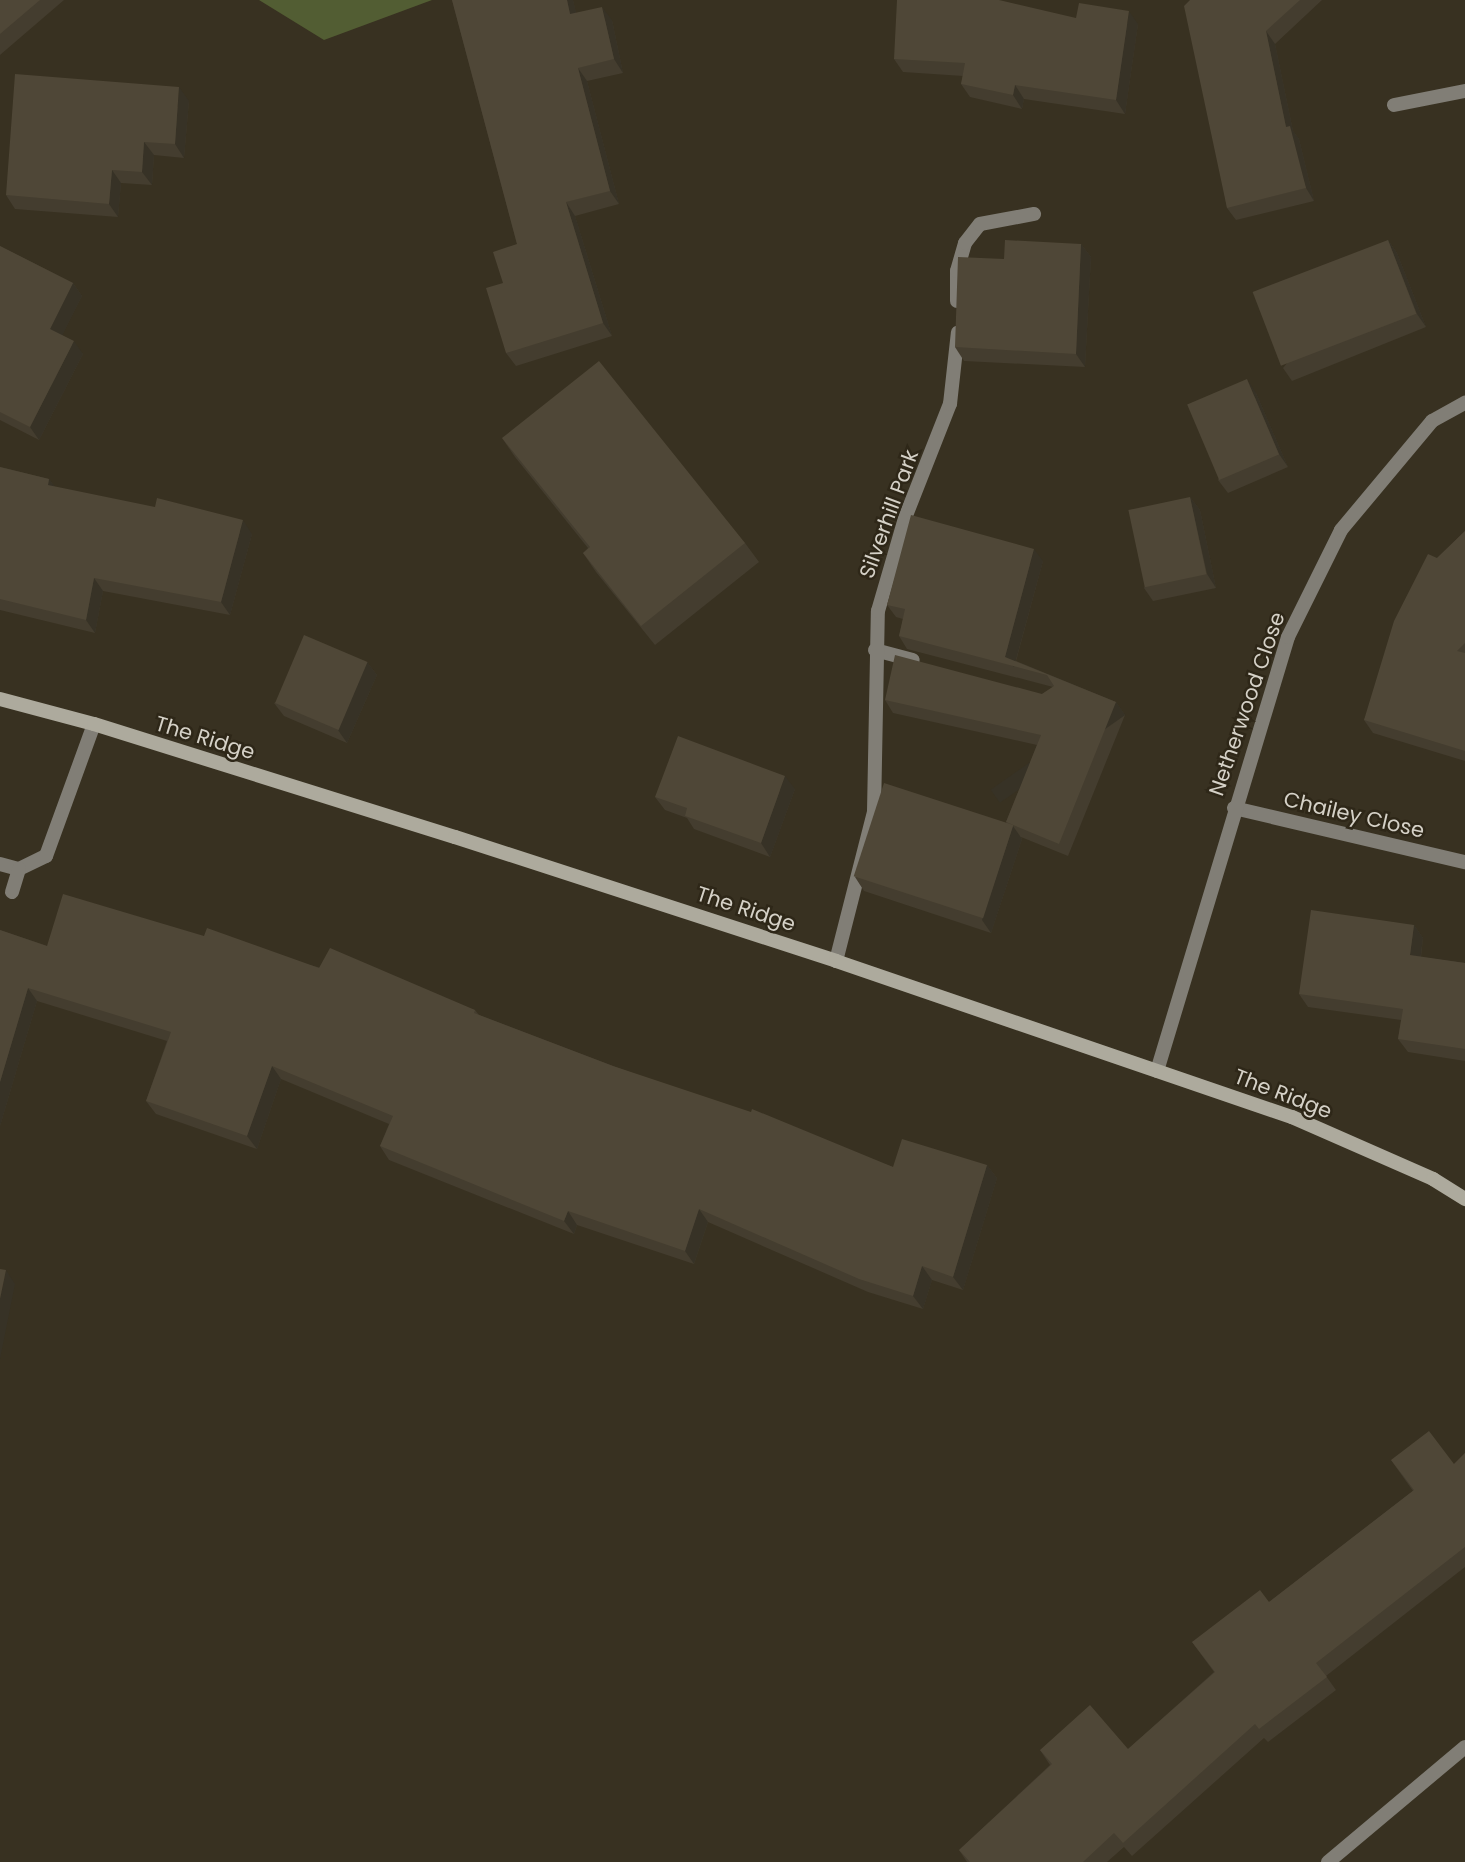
<!DOCTYPE html>
<style>
body{margin:0}
#map{position:relative;width:1465px;height:1862px;overflow:hidden;background:#383121;font-family:Poppins,sans-serif}
div>[style]{position:absolute}
[style*='--x']{left:calc(var(--x)*1px);top:calc(var(--y)*1px);width:calc(var(--w)*1px);rotate:calc(var(--a)*1deg)}
.green>*{inset:0;background:#525d33}
.service>*{height:14px;margin:-7px;padding:0 7px;transform-origin:7px;border-radius:7px;background:#817e76}
.minor>*{height:14px;margin:-7px;padding:0 7px;transform-origin:7px;border-radius:7px;background:#817e76}
.secondary>*{height:14px;margin:-7px;padding:0 7px;transform-origin:7px;border-radius:7px;background:#adaa9d}
.wall>*{inset:0;background:#443d2f}
.shaded-wall>*{inset:0;background:#373226;transform-origin:0 0}
.building>*{inset:0;background:#4f4737;transform-origin:0 0}
span{translate:-50% -50%;white-space:nowrap;text-align:center;line-height:1.15;-webkit-text-stroke:5px #2e2718;paint-order:stroke}
.street-label{font-size:21px;color:#d5d1c7}
</style>
<div id="map">
<div class="green">
<div style="clip-path:polygon(259px 0,432px 0,324px 40px)"></div>
</div>
<div class="service">
<div style="--x:875;--y:650;--w:39;--a:15"></div>
<div style="--x:0;--y:864;--w:20;--a:15"></div>
<div style="--x:19;--y:869;--w:30;--a:-26"></div>
<div style="--x:46;--y:856;--w:140;--a:-70"></div>
<div style="--x:12;--y:892;--w:24;--a:-73"></div>
</div>
<div class="minor">
<div style="--x:1394;--y:105;--w:72;--a:-11.2"></div>
<div style="--x:957;--y:301;--w:30;--a:-90"></div>
<div style="--x:957;--y:271;--w:29;--a:-74"></div>
<div style="--x:965;--y:243;--w:24;--a:-52"></div>
<div style="--x:980;--y:224;--w:55;--a:-10.5"></div>
<div style="--x:1234;--y:808;--w:237;--a:13.2"></div>
<div style="--x:836;--y:961;--w:154;--a:-75.7"></div>
<div style="--x:874;--y:812;--w:201;--a:-88.9"></div>
<div style="--x:878;--y:611;--w:97;--a:-73.8"></div>
<div style="--x:905;--y:518;--w:123;--a:-68.5"></div>
<div style="--x:950;--y:404;--w:72;--a:-83.7"></div>
<div style="--x:1157;--y:1071;--w:453;--a:-73.2"></div>
<div style="--x:1288;--y:637;--w:119;--a:-63.6"></div>
<div style="--x:1341;--y:530;--w:142;--a:-50.1"></div>
<div style="--x:1432;--y:421;--w:38;--a:-29"></div>
<div style="--x:1328;--y:1862;--w:179;--a:-40"></div>
</div>
<div class="secondary">
<div style="--x:0;--y:699;--w:97;--a:14.9"></div>
<div style="--x:94;--y:724;--w:378;--a:17.4"></div>
<div style="--x:455;--y:837;--w:401;--a:18"></div>
<div style="--x:836;--y:961;--w:482;--a:18.9"></div>
<div style="--x:1292;--y:1117;--w:154;--a:23.7"></div>
<div style="--x:1433;--y:1179;--w:38;--a:32"></div>
</div>
<div class="wall">
<div style="clip-path:polygon(0 0,64px 0,0 55px)"></div>
<div style="clip-path:polygon(452px 0,573px 0,576px 13px,612px 20px,623px 73px,587px 81px,619px 204px,575px 216px,612px 336px,516px 366px,506px 353px,503px 283px,517px 244px)"></div>
<div style="clip-path:polygon(1190px 0,1322px 0,1275px 44px,1293px 131px,1299px 139px,1314px 201px,1236px 220px,1227px 208px)"></div>
<div style="clip-path:polygon(1076px 18px,1138px 24px,1125px 114px,1024px 99px,1022px 109px,970px 97px,961px 84px,963px 76px,903px 72px,894px 59px)"></div>
<div style="clip-path:polygon(189px 101px,184px 158px,154px 155px,152px 185px,121px 183px,118px 217px,15px 209px,6px 195px)"></div>
<div style="clip-path:polygon(1388px 240px,1397px 253px,1426px 327px,1292px 381px,1283px 368px)"></div>
<div style="clip-path:polygon(1081px 244px,1091px 257px,1085px 367px,964px 361px,955px 347px,1004px 259px)"></div>
<div style="clip-path:polygon(0 246px,73px 283px,82px 296px,62px 335px,83px 354px,39px 440px,0 420px)"></div>
<div style="clip-path:polygon(1256px 393px,1288px 467px,1228px 493px,1218px 480px)"></div>
<div style="clip-path:polygon(502px 438px,745px 543px,759px 562px,655px 645px,596px 572px,583px 553px,588px 548px,515px 457px)"></div>
<div style="clip-path:polygon(0 467px,49px 479px,55px 487px,252px 534px,230px 615px,103px 591px,95px 633px,0 610px)"></div>
<div style="clip-path:polygon(1190px 497px,1200px 510px,1216px 588px,1153px 601px,1144px 588px)"></div>
<div style="clip-path:polygon(1465px 531px,1465px 761px,1373px 733px,1364px 720px,1437px 558px)"></div>
<div style="clip-path:polygon(1043px 561px,1016px 661px,1116px 702px,1125px 715px,1068px 856px,1021px 837px,1022px 839px,991px 933px,864px 891px,855px 877px,1007px 824px,1006px 822px,1037px 745px,893px 713px,885px 700px,1042px 694px,1053px 687px,907px 649px,899px 636px,903px 619px,896px 617px,887px 605px)"></div>
<div style="clip-path:polygon(367px 662px,377px 675px,347px 743px,284px 716px,274px 703px)"></div>
<div style="clip-path:polygon(795px 789px,770px 857px,694px 829px,687px 818px,665px 810px,655px 797px)"></div>
<div style="clip-path:polygon(1414px 925px,1423px 938px,1421px 957px,1465px 963px,1465px 1061px,1408px 1052px,1398px 1039px,1401px 1020px,1308px 1007px,1299px 994px)"></div>
<div style="clip-path:polygon(0 930px,47px 946px,204px 936px,475px 1010px,479px 1015px,613px 1066px,893px 1167px,987px 1165px,997px 1178px,963px 1290px,932px 1280px,923px 1309px,868px 1292px,708px 1222px,694px 1264px,577px 1225px,574px 1234px,389px 1160px,380px 1146px,389px 1124px,281px 1079px,257px 1149px,156px 1114px,146px 1101px,167px 1041px,37px 1001px,0 1126px)"></div>
<div style="clip-path:polygon(1465px 1453px,1465px 1567px,1326px 1676px,1336px 1690px,1268px 1742px,1264px 1738px,1132px 1856px,1124px 1847px,1107px 1862px,967px 1862px,959px 1850px,1050px 1765px,1040px 1750px,1128px 1749px,1214px 1672px,1192px 1642px,1269px 1602px,1413px 1491px,1391px 1460px,1454px 1464px)"></div>
</div>
<div class="shaded-wall">
<div style="clip-path:polygon(567px 0,573px 0,580px 28px,570px 14px)"></div>
<div style="clip-path:polygon(602px 7px,612px 20px,623px 73px,614px 59px)"></div>
<div style="clip-path:polygon(1129px 11px,1138px 24px,1125px 114px,1116px 100px)"></div>
<div style="clip-path:polygon(1266px 31px,1275px 44px,1293px 131px,1299px 139px,1314px 201px,1306px 188px,1286px 127px)"></div>
<div style="clip-path:polygon(578px 68px,587px 81px,619px 204px,610px 191px)"></div>
<div style="clip-path:polygon(1015px 85px,1024px 99px,1022px 109px,1013px 95px)"></div>
<div style="clip-path:polygon(179px 87px,189px 101px,184px 158px,175px 144px)"></div>
<div style="clip-path:polygon(144px 142px,154px 155px,152px 185px,142px 172px)"></div>
<div style="clip-path:polygon(112px 170px,121px 183px,118px 217px,109px 204px)"></div>
<div style="clip-path:polygon(566px 202px,575px 216px,612px 336px,603px 323px)"></div>
<div style="clip-path:polygon(1388px 240px,1397px 253px,1426px 327px,1417px 314px)"></div>
<div style="clip-path:polygon(1081px 244px,1091px 257px,1085px 367px,1076px 354px)"></div>
<div style="clip-path:polygon(73px 283px,82px 296px,59px 342px,50px 329px)"></div>
<div style="clip-path:polygon(74px 341px,83px 354px,39px 440px,30px 427px)"></div>
<div style="clip-path:polygon(1247px 379px,1256px 393px,1288px 467px,1279px 454px)"></div>
<div style="clip-path:polygon(49px 479px,59px 492px,48px 485px)"></div>
<div style="clip-path:polygon(1190px 497px,1200px 510px,1216px 588px,1207px 574px)"></div>
<div style="clip-path:polygon(243px 520px,252px 534px,230px 615px,221px 602px)"></div>
<div style="clip-path:polygon(1034px 549px,1043px 561px,1014px 667px,1005px 657px)"></div>
<div style="clip-path:polygon(94px 578px,103px 591px,95px 633px,86px 620px)"></div>
<div style="clip-path:polygon(367px 662px,377px 675px,347px 743px,338px 730px)"></div>
<div style="left:1116px;top:702px;width:16px;height:153px;rotate:55deg"></div>
<div style="clip-path:polygon(785px 776px,795px 789px,770px 857px,761px 843px)"></div>
<div style="clip-path:polygon(1013px 826px,1022px 839px,991px 933px,982px 920px)"></div>
<div style="clip-path:polygon(1414px 925px,1423px 938px,1419px 969px,1410px 955px)"></div>
<div style="clip-path:polygon(28px 988px,37px 1001px,0 1126px,0 1082px)"></div>
<div style="clip-path:polygon(272px 1066px,281px 1079px,257px 1149px,247px 1136px)"></div>
<div style="clip-path:polygon(987px 1165px,997px 1178px,963px 1290px,953px 1277px)"></div>
<div style="clip-path:polygon(699px 1209px,708px 1222px,694px 1264px,685px 1251px)"></div>
<div style="clip-path:polygon(568px 1211px,577px 1225px,574px 1234px,564px 1221px)"></div>
<div style="clip-path:polygon(922px 1266px,932px 1280px,923px 1309px,913px 1296px)"></div>
<div style="clip-path:polygon(6px 1270px,15px 1284px,0 1359px,0 1299px)"></div>
</div>
<div class="building">
<div style="clip-path:polygon(0 0,40px 0,0 34px)"></div>
<div style="clip-path:polygon(452px 0,567px 0,570px 14px,602px 7px,614px 59px,578px 68px,610px 191px,566px 202px,603px 323px,506px 353px,486px 288px,503px 283px,493px 252px,517px 244px)"></div>
<div style="clip-path:polygon(897px 0,999px 0,1076px 18px,1079px 3px,1129px 11px,1116px 100px,1015px 85px,1013px 95px,961px 84px,965px 63px,894px 59px)"></div>
<div style="clip-path:polygon(1190px 0,1300px 0,1266px 31px,1286px 127px,1290px 126px,1306px 188px,1227px 208px,1184px 6px)"></div>
<div style="clip-path:polygon(15px 74px,179px 87px,175px 144px,144px 142px,142px 172px,112px 170px,109px 204px,6px 195px)"></div>
<div style="clip-path:polygon(1005px 240px,1081px 244px,1076px 354px,955px 347px,958px 257px,1004px 259px)"></div>
<div style="left:1388px;top:240px;width:79px;height:145px;rotate:69deg"></div>
<div style="clip-path:polygon(0 246px,73px 283px,50px 329px,74px 341px,30px 427px,0 412px)"></div>
<div style="clip-path:polygon(599px 361px,745px 543px,641px 626px,583px 553px,590px 547px,502px 438px)"></div>
<div style="left:1247px;top:379px;width:82px;height:65px;rotate:67deg"></div>
<div style="clip-path:polygon(0 467px,49px 479px,48px 485px,155px 507px,157px 498px,243px 520px,221px 602px,94px 578px,86px 620px,0 599px)"></div>
<div style="left:1190px;top:497px;width:79px;height:63px;rotate:78deg"></div>
<div style="clip-path:polygon(911px 515px,1034px 549px,1005px 657px,1116px 702px,1059px 844px,1006px 822px,1041px 735px,885px 700px,895px 655px,1042px 694px,1054px 686px,1047px 675px,899px 636px,905px 609px,887px 605px)"></div>
<div style="clip-path:polygon(1465px 531px,1465px 643px,1457px 651px,1465px 653px,1465px 751px,1364px 720px,1394px 621px,1428px 554px,1437px 558px)"></div>
<div style="left:304px;top:635px;width:69px;height:74px;rotate:23deg"></div>
<div style="clip-path:polygon(678px 736px,785px 776px,761px 843px,685px 816px,687px 808px,655px 797px)"></div>
<div style="left:884px;top:783px;width:136px;height:98px;rotate:18deg"></div>
<div style="clip-path:polygon(63px 894px,204px 936px,207px 928px,319px 968px,330px 948px,475px 1010px,474px 1013px,613px 1066px,751px 1112px,752px 1109px,893px 1167px,902px 1139px,987px 1165px,953px 1277px,922px 1266px,913px 1296px,859px 1279px,699px 1209px,685px 1251px,568px 1211px,564px 1221px,380px 1146px,393px 1116px,272px 1066px,247px 1136px,146px 1101px,171px 1032px,28px 988px,0 1082px,0 930px,47px 946px)"></div>
<div style="clip-path:polygon(1311px 910px,1414px 925px,1410px 955px,1465px 963px,1465px 1049px,1398px 1039px,1403px 1009px,1299px 994px)"></div>
<div style="clip-path:polygon(0 1269px,6px 1270px,0 1299px)"></div>
<div style="clip-path:polygon(1429px 1431px,1454px 1464px,1465px 1453px,1465px 1547px,1316px 1663px,1327px 1677px,1259px 1729px,1255px 1724px,1123px 1843px,1114px 1833px,1083px 1862px,970px 1862px,959px 1850px,1052px 1764px,1040px 1750px,1090px 1705px,1128px 1749px,1215px 1672px,1192px 1642px,1260px 1590px,1269px 1602px,1414px 1490px,1391px 1460px)"></div>
</div>
<div class="street-label">
<span style="left:889px;top:514px;rotate:-70deg">Silverhill Park</span>
<span style="left:1247px;top:704px;rotate:-71deg">Netherwood Close</span>
<span style="left:205px;top:738px;rotate:17deg">The Ridge</span>
<span style="left:1354px;top:815px;rotate:13deg">Chailey Close</span>
<span style="left:746px;top:909px;rotate:18deg">The Ridge</span>
<span style="left:1283px;top:1094px;rotate:21deg">The Ridge</span>
</div>
</div>
